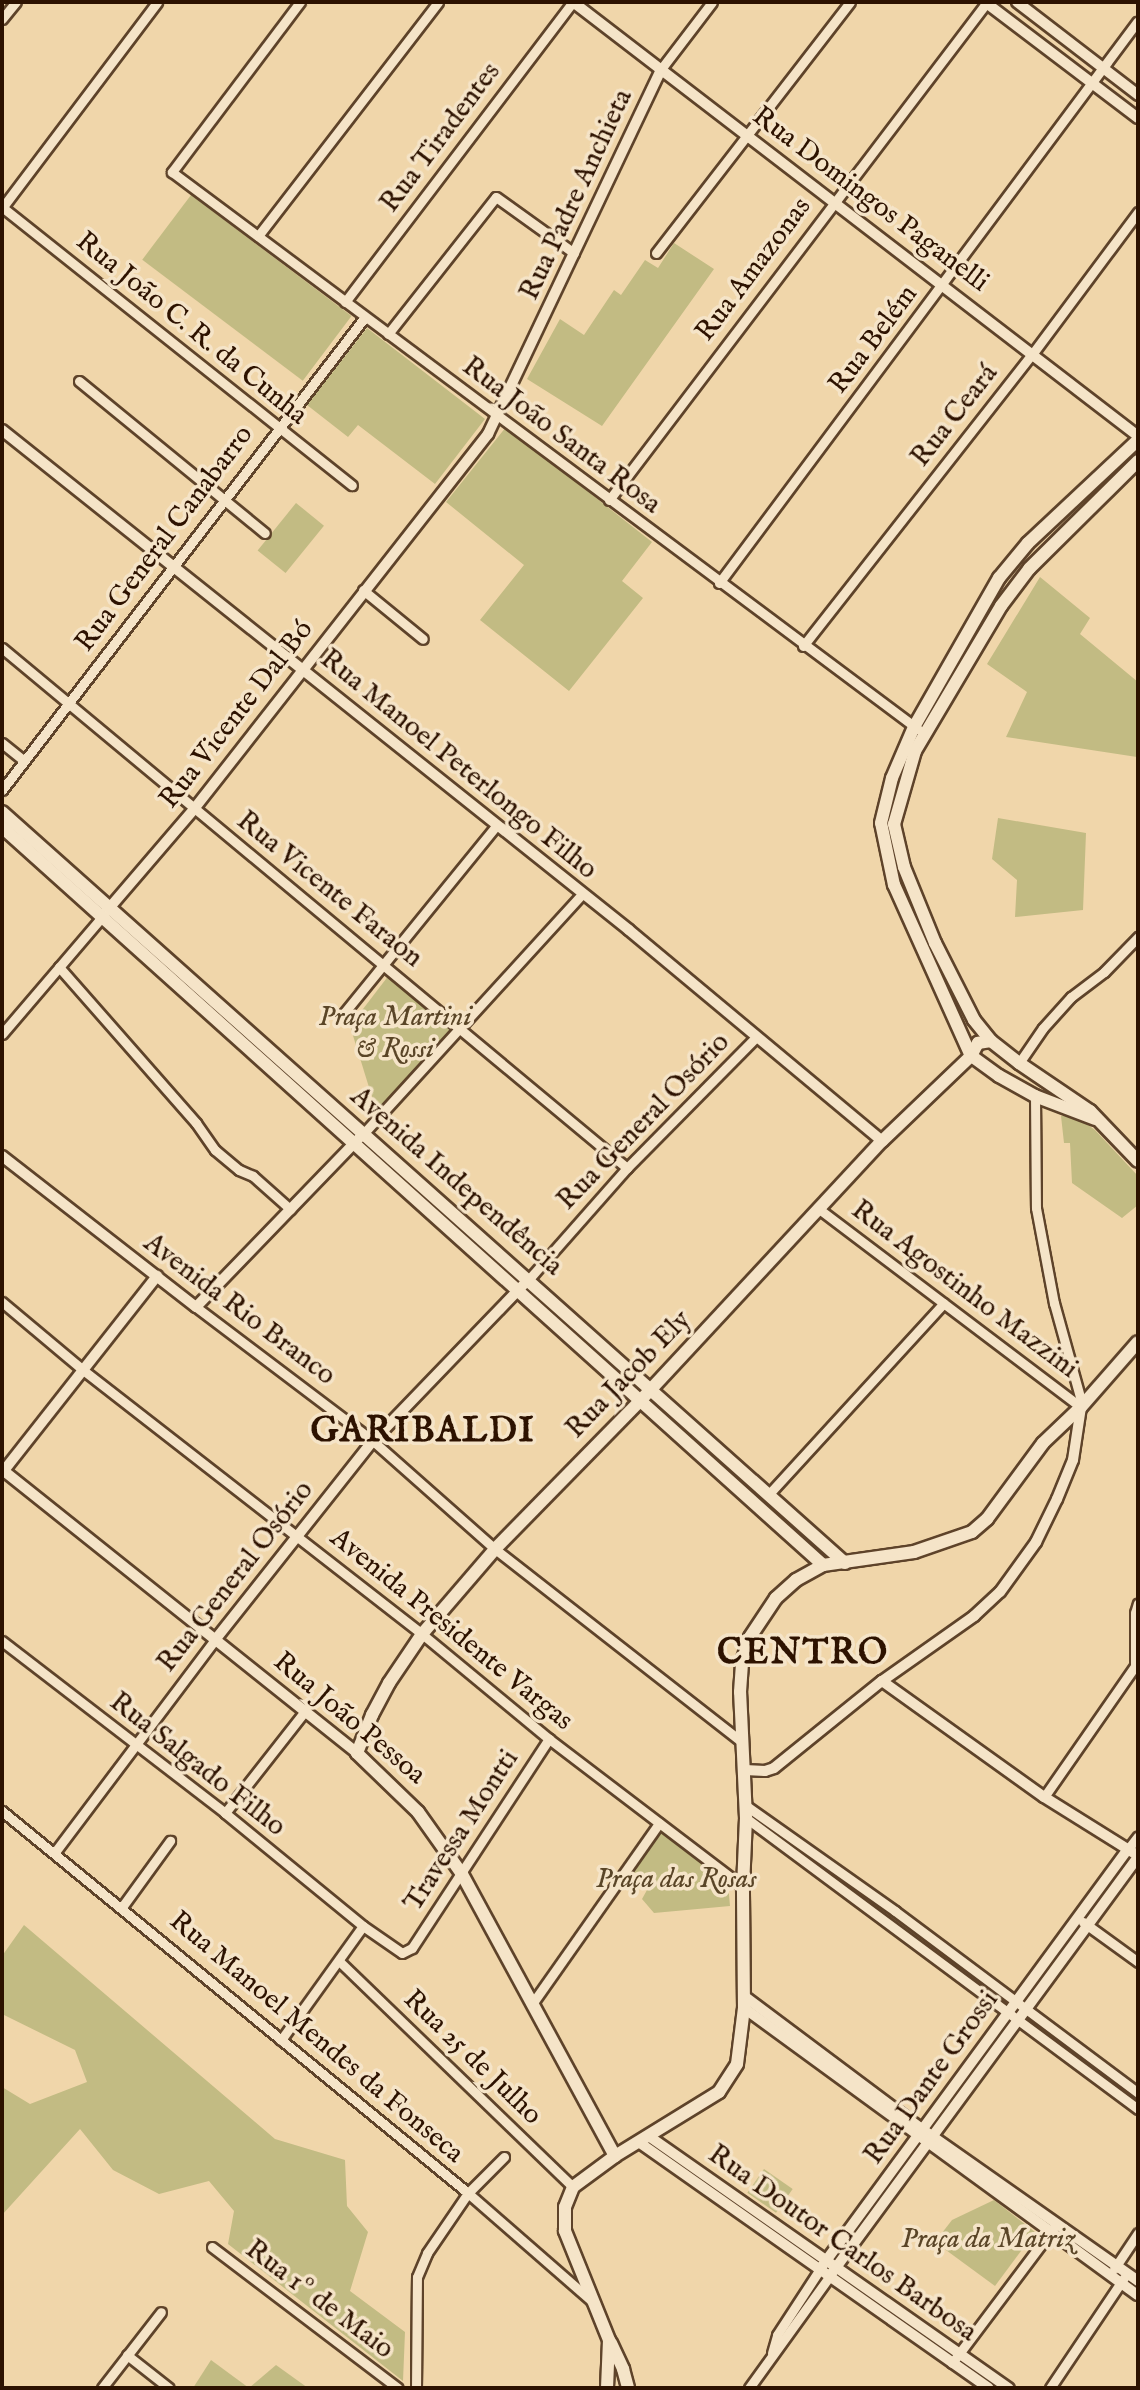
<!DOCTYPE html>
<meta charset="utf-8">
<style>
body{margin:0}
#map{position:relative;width:1140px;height:2390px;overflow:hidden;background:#f0d6aa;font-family:"IM FELL English",serif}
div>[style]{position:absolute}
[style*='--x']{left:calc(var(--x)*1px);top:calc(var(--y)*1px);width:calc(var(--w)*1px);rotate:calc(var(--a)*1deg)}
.green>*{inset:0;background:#c2bb83;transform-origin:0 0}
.roads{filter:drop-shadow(2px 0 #5e432a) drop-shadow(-2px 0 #5e432a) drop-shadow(0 2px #5e432a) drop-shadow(0 -2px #5e432a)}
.minor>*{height:9px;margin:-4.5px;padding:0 4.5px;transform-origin:4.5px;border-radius:4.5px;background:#f5e4c8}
.tertiary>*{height:10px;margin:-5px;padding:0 5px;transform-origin:5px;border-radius:5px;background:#f5e4c8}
.secondary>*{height:12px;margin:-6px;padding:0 6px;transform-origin:6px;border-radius:6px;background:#f5e4c8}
span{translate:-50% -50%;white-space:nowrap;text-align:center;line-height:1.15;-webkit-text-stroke:7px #f5e4c8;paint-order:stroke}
.street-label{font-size:28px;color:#2d1200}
.park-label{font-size:28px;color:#5a4527;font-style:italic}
.district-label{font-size:35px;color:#2d1200;font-weight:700;letter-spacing:2px}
.frame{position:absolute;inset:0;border:4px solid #2d1200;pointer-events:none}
</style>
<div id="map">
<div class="green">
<div style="left:191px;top:195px;width:201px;height:81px;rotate:37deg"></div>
<div style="clip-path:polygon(674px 243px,714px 269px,602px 426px,527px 379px,560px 319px,584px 335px,614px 290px,621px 295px,645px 260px,658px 268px)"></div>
<div style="clip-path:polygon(367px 328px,485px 419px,435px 484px,358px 425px,348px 437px,307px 405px)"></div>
<div style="clip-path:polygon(506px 427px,652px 542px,622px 581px,643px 598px,569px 691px,480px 620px,524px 565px,446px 502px)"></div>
<div style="left:296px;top:503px;width:36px;height:61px;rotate:39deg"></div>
<div style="clip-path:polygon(1040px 577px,1090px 618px,1080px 634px,1138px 682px,1137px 757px,1006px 737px,1027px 692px,987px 664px)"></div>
<div style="clip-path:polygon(998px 818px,1086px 833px,1083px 910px,1015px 917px,1017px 880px,992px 859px)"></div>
<div style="clip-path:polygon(389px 975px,455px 1028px,377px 1113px,350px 1026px)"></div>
<div style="clip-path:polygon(1061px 1116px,1076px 1116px,1095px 1130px,1138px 1176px,1138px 1205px,1122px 1218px,1072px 1183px,1070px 1143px,1064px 1143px)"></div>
<div style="clip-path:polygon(661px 1829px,728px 1883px,730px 1906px,654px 1913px,642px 1899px,647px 1890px,629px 1875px)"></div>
<div style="clip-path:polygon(24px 1925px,275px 2139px,345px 2160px,347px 2206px,368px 2232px,350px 2291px,405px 2332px,403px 2381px,228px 2244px,234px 2211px,209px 2181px,159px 2194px,113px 2170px,80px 2129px,2px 2215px,2px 2087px,30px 2104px,87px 2082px,75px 2050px,2px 2014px,2px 1956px)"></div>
<div style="left:764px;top:2169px;width:35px;height:29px;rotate:35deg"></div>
<div style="clip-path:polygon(994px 2200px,1035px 2232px,995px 2286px,935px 2242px,952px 2220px)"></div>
<div style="clip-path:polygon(211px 2360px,249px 2388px,193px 2388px)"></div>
<div style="clip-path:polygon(276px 2365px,308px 2388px,249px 2388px)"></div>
</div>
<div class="roads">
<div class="minor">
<div style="--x:300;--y:2;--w:213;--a:127"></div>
<div style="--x:172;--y:172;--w:931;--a:36.75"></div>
<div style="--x:2;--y:19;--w:22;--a:-51"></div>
<div style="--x:661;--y:69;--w:84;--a:-52.7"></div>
<div style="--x:2;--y:207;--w:447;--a:38.5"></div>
<div style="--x:2;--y:208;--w:258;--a:-53"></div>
<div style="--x:258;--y:236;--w:295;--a:-52.4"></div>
<div style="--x:656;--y:253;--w:317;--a:-52.3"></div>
<div style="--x:345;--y:302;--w:377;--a:-52.8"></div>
<div style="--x:388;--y:334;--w:174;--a:-51.8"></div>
<div style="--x:496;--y:197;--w:96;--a:35.7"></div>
<div style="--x:79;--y:381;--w:240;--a:39.3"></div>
<div style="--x:609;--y:500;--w:625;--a:-52.8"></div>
<div style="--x:719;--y:583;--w:700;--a:-53.31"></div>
<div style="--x:363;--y:590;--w:77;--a:39.2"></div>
<div style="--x:803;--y:646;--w:372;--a:-51.9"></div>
<div style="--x:1033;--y:353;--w:176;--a:-53.3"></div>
<div style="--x:2;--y:648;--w:813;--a:39.76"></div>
<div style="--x:2;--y:743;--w:28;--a:39"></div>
<div style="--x:2;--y:790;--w:596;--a:-52.5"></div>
<div style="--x:59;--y:967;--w:208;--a:48.7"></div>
<div style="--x:196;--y:1123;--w:33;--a:55"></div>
<div style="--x:215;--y:1150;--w:31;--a:40"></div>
<div style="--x:239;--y:1170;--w:15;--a:23"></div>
<div style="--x:253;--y:1176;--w:50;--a:41.7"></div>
<div style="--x:344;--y:1013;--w:241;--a:-50.9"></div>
<div style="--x:2;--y:1034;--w:153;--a:-49.5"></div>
<div style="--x:1019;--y:1063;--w:42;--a:-55.6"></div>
<div style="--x:1043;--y:1028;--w:42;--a:-47.9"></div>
<div style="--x:1071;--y:997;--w:41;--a:-37.1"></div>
<div style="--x:1104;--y:972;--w:49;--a:-45.8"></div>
<div style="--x:1035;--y:1096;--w:112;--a:89.5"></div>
<div style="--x:1036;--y:1208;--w:97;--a:79.3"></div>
<div style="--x:1054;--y:1303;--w:105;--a:74.5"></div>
<div style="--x:363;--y:1134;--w:326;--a:-47.6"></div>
<div style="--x:819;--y:1209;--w:328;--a:37.1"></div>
<div style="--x:529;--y:1279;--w:148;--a:-48.6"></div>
<div style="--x:627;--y:1168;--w:184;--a:-45.4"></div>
<div style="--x:2;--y:1302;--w:106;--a:40"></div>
<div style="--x:83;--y:1370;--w:430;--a:37.9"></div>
<div style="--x:422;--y:1634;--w:165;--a:39.6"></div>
<div style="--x:549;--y:1739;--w:244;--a:37.3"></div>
<div style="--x:196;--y:1307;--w:222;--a:37.1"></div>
<div style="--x:373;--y:1441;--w:163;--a:41.5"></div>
<div style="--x:495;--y:1549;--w:312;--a:38"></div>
<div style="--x:768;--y:1495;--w:260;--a:-47.5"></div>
<div style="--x:2;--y:1641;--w:282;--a:37.6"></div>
<div style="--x:225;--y:1813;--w:178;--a:39.3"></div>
<div style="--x:363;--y:1926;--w:47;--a:34.7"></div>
<div style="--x:402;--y:1953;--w:11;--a:-27"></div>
<div style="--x:412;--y:1948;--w:250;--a:-56.8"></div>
<div style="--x:1044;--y:1797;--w:160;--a:-55.2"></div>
<div style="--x:1135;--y:1666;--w:53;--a:-90"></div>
<div style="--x:1135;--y:1613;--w:10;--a:-73"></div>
<div style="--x:745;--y:1805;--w:184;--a:35.2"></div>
<div style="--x:895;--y:1911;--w:304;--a:36.8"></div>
<div style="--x:2;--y:1811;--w:603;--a:39.34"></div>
<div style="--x:468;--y:2193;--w:166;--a:41.1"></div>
<div style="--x:225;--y:1813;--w:130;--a:-51.9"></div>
<div style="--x:746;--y:1818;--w:488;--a:36.6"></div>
<div style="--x:1128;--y:1849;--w:16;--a:-52"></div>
<div style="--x:55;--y:1852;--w:266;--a:-53"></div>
<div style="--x:122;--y:1907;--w:82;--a:-54"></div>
<div style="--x:1083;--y:1922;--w:68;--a:36"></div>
<div style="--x:339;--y:1961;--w:325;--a:44"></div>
<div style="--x:532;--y:2004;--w:221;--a:-54.9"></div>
<div style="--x:281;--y:2040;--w:140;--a:-54.3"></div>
<div style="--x:212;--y:2247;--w:233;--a:37.2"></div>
<div style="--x:1114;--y:2269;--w:43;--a:-56.3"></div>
<div style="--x:772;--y:2353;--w:19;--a:-74"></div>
<div style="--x:777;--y:2335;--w:79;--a:-56.9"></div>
<div style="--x:127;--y:2355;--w:53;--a:38.2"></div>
<div style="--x:952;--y:2363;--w:170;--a:-53.1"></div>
<div style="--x:102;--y:2388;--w:96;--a:-52.2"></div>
<div style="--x:416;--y:2388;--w:111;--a:-89.5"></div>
<div style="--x:417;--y:2277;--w:26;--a:-67"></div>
<div style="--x:427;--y:2253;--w:73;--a:-55.7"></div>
<div style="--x:468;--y:2193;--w:51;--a:-45"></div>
<div style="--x:749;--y:2388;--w:137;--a:-54.2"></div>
<div style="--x:1050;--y:2388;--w:133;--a:-56.1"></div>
</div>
<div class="tertiary">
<div style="--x:573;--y:2;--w:712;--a:37.53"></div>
<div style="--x:985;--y:2;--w:192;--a:37.2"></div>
<div style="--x:1017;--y:2;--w:153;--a:37.5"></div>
<div style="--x:2;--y:430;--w:802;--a:38.57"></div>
<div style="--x:629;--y:930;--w:329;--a:39.8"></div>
<div style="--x:105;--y:913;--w:137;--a:-49.4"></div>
<div style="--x:194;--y:809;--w:477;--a:-51.9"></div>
<div style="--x:488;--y:434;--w:404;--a:-64.6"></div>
<div style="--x:2;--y:1156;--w:246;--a:37.9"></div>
<div style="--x:196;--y:1307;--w:240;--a:-46"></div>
<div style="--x:4;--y:1471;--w:452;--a:38.6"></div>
<div style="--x:2;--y:1473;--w:251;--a:-51.8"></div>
<div style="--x:215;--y:1640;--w:254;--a:-51.6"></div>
<div style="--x:373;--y:1441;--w:225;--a:-46.1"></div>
<div style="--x:882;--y:1681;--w:199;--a:35.6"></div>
<div style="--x:1044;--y:1797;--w:106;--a:31.9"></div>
<div style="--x:745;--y:1770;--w:20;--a:3"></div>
<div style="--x:765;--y:1771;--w:9;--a:-18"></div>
<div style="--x:774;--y:1768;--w:139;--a:-38.9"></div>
<div style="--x:882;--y:1681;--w:113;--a:-35.2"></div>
<div style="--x:974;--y:1616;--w:35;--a:-43"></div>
<div style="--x:1000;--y:1592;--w:62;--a:-54.2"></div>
<div style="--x:1036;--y:1542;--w:48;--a:-64"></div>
<div style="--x:1057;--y:1499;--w:42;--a:-67.7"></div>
<div style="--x:1073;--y:1460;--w:54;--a:-81.4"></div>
<div style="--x:744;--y:1996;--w:222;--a:36.8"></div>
<div style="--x:922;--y:2129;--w:264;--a:35.1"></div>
<div style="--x:744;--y:2008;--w:487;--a:36.1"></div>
<div style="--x:650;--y:2137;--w:438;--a:35"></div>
<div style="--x:640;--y:2143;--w:426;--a:35.1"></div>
<div style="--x:820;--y:2269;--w:521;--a:-53.75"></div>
<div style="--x:829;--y:2277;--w:521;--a:-53.66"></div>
</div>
<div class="secondary">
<div style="--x:1138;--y:461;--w:153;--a:135.3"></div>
<div style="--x:1029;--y:569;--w:46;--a:127.1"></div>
<div style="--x:1001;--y:606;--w:169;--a:120.7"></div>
<div style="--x:915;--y:751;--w:76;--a:106"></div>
<div style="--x:894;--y:824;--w:44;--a:76.9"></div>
<div style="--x:904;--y:867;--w:82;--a:67.8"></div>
<div style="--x:935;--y:943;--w:86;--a:63.1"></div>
<div style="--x:974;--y:1020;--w:27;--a:51"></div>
<div style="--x:991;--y:1041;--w:36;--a:38"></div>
<div style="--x:1019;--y:1063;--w:86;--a:34.1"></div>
<div style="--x:1090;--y:1111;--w:69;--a:46.2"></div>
<div style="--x:2;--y:812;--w:1129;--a:41.7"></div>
<div style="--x:2;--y:827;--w:1104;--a:41.95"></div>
<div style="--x:1095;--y:1119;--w:64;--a:-159"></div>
<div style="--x:1035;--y:1096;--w:41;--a:-150.9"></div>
<div style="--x:999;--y:1076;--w:34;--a:-144"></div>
<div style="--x:971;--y:1056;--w:188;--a:-114.2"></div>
<div style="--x:894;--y:885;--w:63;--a:-101.8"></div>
<div style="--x:881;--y:823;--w:46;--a:-76.3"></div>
<div style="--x:892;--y:778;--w:56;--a:-66.7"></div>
<div style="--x:914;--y:727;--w:172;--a:-60.3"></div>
<div style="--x:999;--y:578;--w:45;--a:-50.4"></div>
<div style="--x:1028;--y:543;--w:151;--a:-43.1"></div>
<div style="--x:615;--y:2156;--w:321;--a:-118.5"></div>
<div style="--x:462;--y:1874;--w:76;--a:-125.4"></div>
<div style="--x:418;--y:1812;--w:85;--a:-136"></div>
<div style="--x:357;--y:1753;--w:41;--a:-68.5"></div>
<div style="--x:372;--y:1715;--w:36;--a:-62"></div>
<div style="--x:389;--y:1683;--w:59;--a:-56"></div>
<div style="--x:422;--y:1634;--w:112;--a:-49.3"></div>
<div style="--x:495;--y:1549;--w:209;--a:-45.6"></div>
<div style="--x:641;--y:1400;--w:354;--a:-47.1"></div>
<div style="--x:882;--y:1141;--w:123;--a:-43.7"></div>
<div style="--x:971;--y:1056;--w:15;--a:-62"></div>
<div style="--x:978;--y:1043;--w:13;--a:-9"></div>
<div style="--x:611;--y:2343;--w:29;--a:65"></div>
<div style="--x:623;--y:2369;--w:20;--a:75"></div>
<div style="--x:607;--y:2388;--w:48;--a:-87.6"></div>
<div style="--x:609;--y:2340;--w:118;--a:-112"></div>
<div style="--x:565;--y:2231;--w:24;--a:-90"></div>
<div style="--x:565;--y:2207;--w:22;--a:-68"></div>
<div style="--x:573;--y:2187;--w:52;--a:-36.4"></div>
<div style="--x:615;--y:2156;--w:122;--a:-31.6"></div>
<div style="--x:719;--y:2092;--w:33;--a:-57"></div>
<div style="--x:737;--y:2064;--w:56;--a:-82.9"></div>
<div style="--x:744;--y:2008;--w:121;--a:-90.5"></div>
<div style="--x:743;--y:1887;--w:69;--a:-87.5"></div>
<div style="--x:746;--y:1818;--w:126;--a:-92.7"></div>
<div style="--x:740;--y:1692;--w:30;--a:-86"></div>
<div style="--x:742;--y:1662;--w:26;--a:-72"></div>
<div style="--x:750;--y:1637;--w:47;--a:-56.3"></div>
<div style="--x:776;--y:1598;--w:27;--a:-42"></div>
<div style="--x:796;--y:1580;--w:31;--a:-29"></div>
<div style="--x:823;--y:1565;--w:92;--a:-8.1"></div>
<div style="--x:914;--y:1552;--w:61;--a:-19"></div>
<div style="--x:972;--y:1532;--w:20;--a:-41"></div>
<div style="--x:987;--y:1519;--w:94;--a:-53.6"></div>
<div style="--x:1043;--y:1443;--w:52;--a:-43.5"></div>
<div style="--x:1081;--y:1407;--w:86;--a:-48.8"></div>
</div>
</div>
<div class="street-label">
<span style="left:441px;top:138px;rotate:-53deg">Rua Tiradentes</span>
<span style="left:577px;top:195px;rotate:-65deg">Rua Padre Anchieta</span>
<span style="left:870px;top:200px;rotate:37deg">Rua Domingos Paganelli</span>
<span style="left:754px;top:270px;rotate:-53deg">Rua Amazonas</span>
<span style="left:191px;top:329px;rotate:39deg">Rua João C. R. da Cunha</span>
<span style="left:874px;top:340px;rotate:-53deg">Rua Belém</span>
<span style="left:955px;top:416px;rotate:-52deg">Rua Ceará</span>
<span style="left:561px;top:436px;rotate:37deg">Rua João Santa Rosa</span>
<span style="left:165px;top:539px;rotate:-53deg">Rua General Canabarro</span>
<span style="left:237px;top:715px;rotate:-52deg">Rua Vicente Dal Bó</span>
<span style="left:458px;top:765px;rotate:39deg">Rua Manoel Peterlongo Filho</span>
<span style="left:329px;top:890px;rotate:39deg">Rua Vicente Faraon</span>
<span style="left:644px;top:1122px;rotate:-46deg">Rua General Osório</span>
<span style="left:456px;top:1182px;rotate:41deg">Avenida Independência</span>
<span style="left:964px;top:1290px;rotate:37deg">Rua Agostinho Mazzini</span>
<span style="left:239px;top:1310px;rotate:37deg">Avenida Rio Branco</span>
<span style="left:629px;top:1375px;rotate:-46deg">Rua Jacob Ely</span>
<span style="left:236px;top:1577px;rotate:-52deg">Rua General Osório</span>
<span style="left:451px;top:1630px;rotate:39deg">Avenida Presidente Vargas</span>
<span style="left:349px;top:1719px;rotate:40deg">Rua João Pessoa</span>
<span style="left:197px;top:1765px;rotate:38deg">Rua Salgado Filho</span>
<span style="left:462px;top:1831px;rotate:-57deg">Travessa Montti</span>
<span style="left:316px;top:2038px;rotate:40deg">Rua Manoel Mendes da Fonseca</span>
<span style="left:472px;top:2058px;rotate:44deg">Rua 25 de Julho</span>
<span style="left:932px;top:2078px;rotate:-54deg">Rua Dante Grossi</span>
<span style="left:842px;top:2244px;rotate:35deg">Rua Doutor Carlos Barbosa</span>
<span style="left:319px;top:2300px;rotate:37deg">Rua 1º de Maio</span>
</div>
<div class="park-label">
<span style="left:395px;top:1034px">Praça Martini<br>&amp; Rossi</span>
<span style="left:676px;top:1880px">Praça das Rosas</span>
<span style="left:988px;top:2240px">Praça da Matriz</span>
</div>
<div class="district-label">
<span style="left:423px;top:1432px">GARIBALDI</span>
<span style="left:803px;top:1654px">CENTRO</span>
</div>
<div class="frame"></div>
</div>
